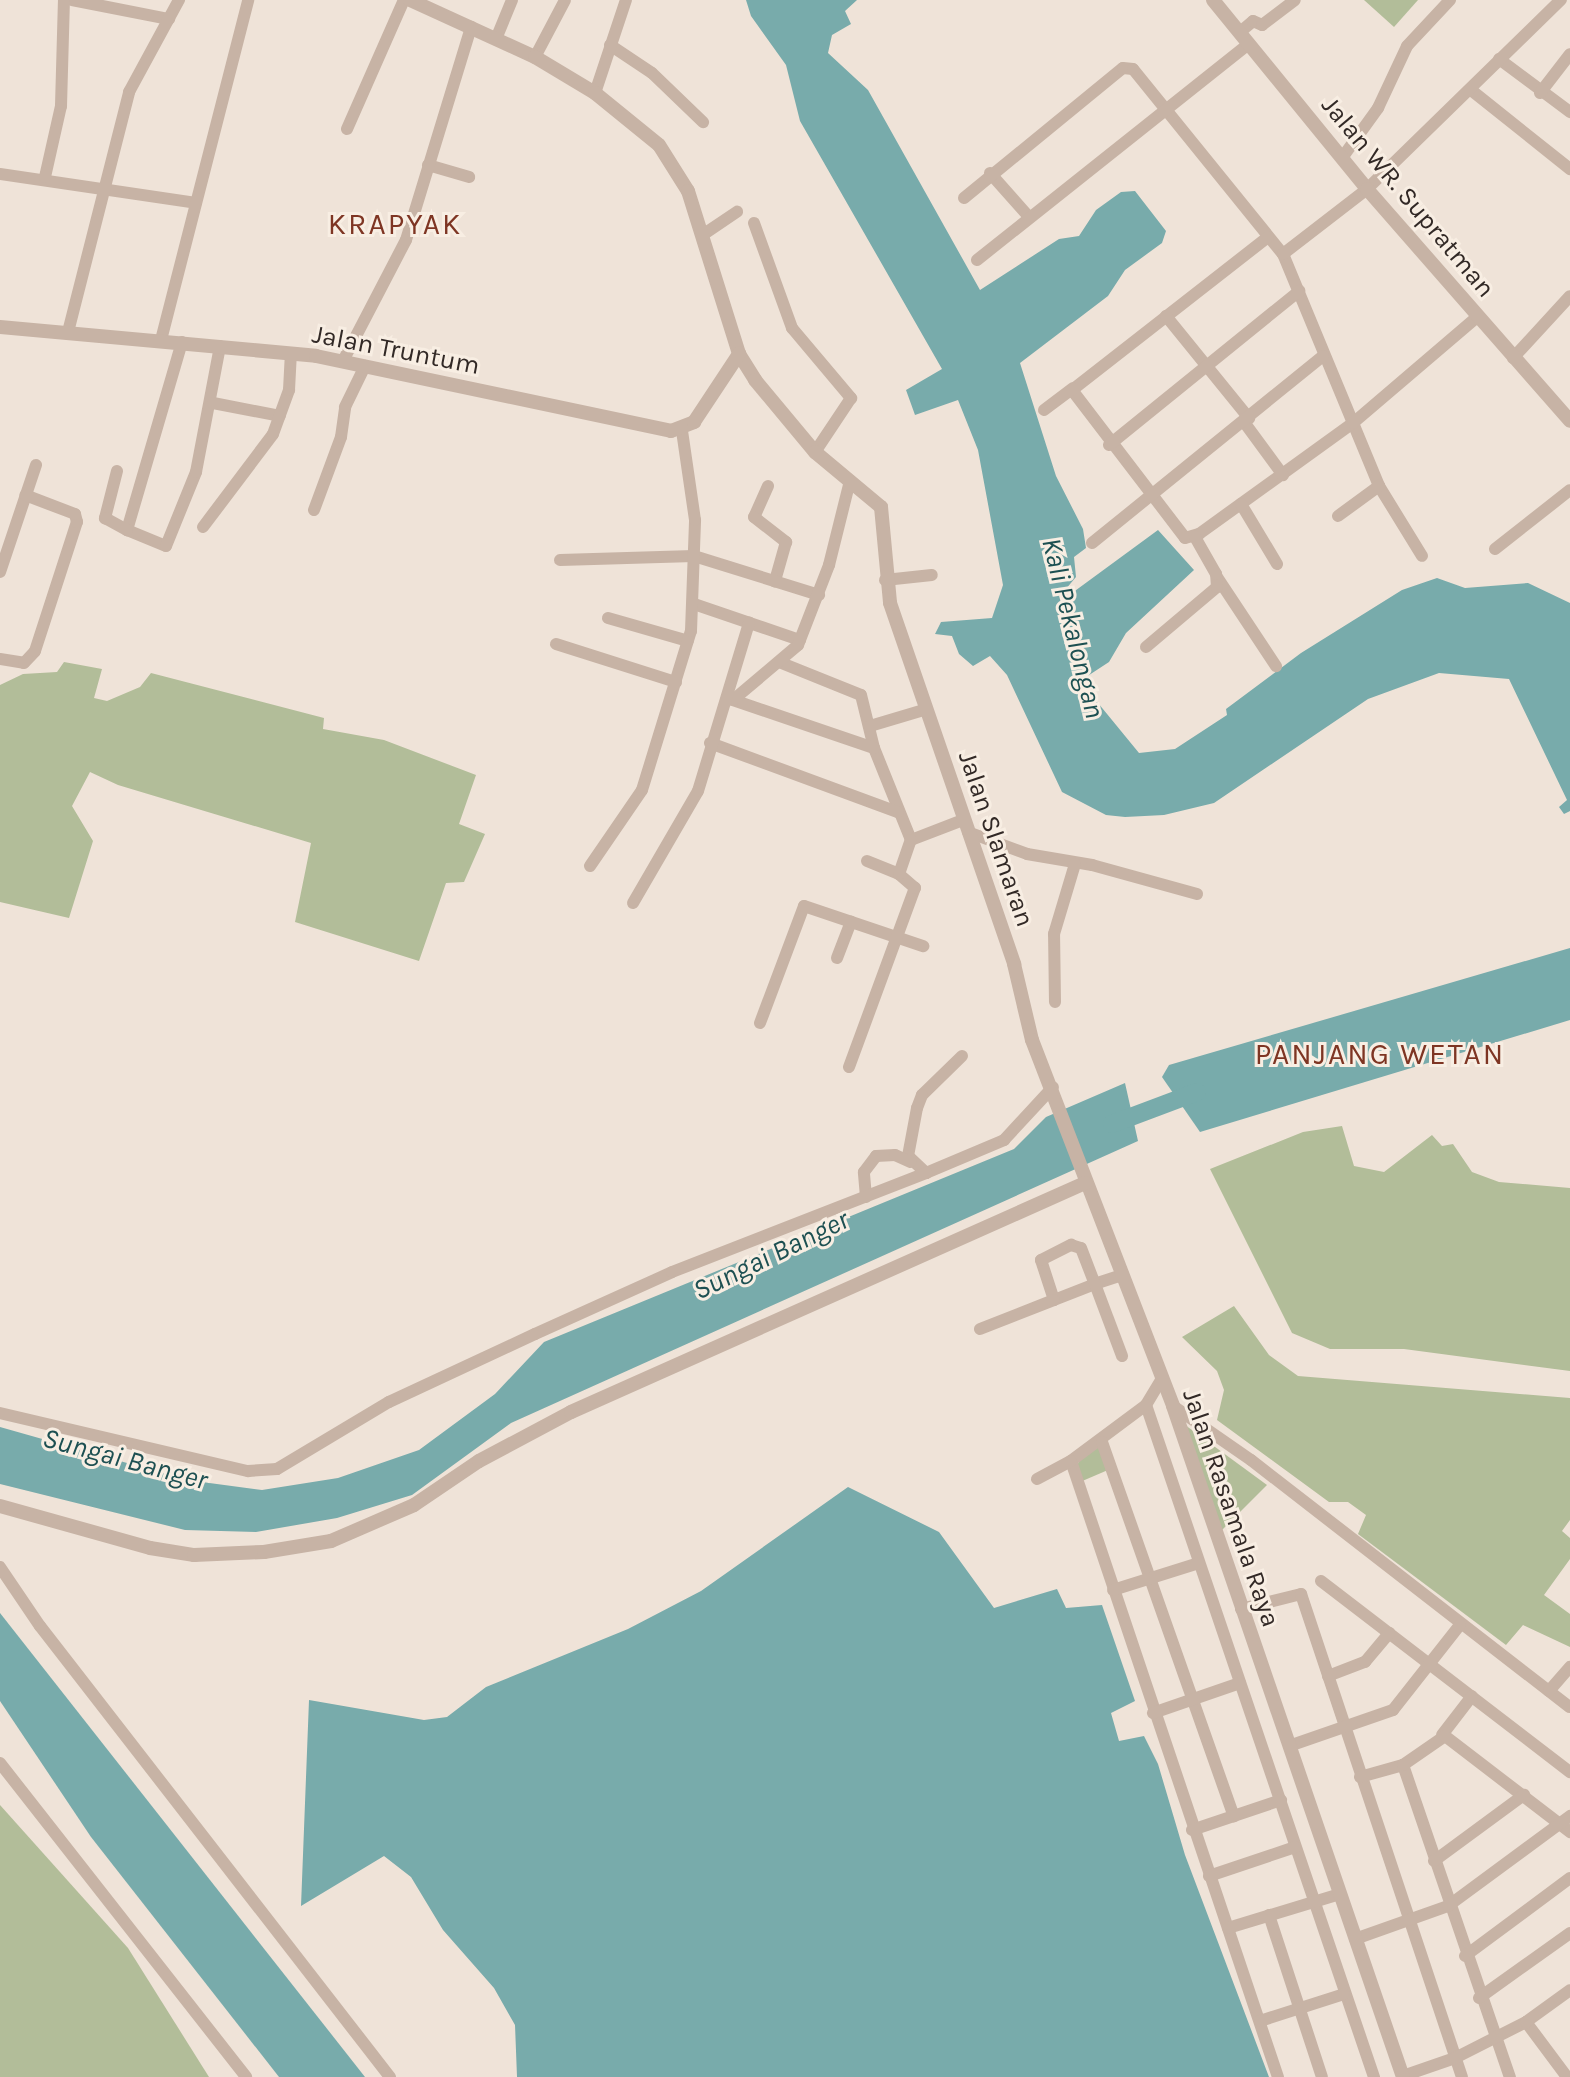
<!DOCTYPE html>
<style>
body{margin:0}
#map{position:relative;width:1570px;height:2077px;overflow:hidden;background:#efe3d8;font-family:Karla,sans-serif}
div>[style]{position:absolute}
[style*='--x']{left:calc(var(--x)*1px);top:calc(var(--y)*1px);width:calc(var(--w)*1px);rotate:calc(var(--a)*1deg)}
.green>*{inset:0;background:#b2bd99}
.water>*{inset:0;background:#78abab}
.river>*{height:18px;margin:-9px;padding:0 9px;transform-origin:9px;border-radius:9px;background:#78abab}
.minor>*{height:12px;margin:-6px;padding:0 6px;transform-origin:6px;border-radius:6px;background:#c7b3a5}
.tertiary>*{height:14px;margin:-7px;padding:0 7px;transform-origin:7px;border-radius:7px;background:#c7b3a5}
span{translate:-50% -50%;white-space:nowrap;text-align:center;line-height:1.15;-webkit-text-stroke:6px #f8eee3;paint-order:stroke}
.street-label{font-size:26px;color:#322926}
.water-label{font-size:28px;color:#1d5052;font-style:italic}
.quarter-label{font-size:30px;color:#7e3523;letter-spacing:2px}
</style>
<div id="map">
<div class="green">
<div style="clip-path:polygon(1364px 0,1418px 0,1394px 27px)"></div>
<div style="clip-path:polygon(64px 662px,102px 669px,94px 698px,107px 701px,140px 687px,151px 673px,324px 718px,323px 729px,384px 740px,476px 775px,459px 824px,485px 834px,464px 882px,446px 883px,419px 961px,295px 922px,311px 843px,118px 785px,90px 772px,72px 806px,93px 841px,69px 918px,0 902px,0 685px,23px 674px,57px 672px)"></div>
<div style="clip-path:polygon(1342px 1126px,1354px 1166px,1384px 1172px,1432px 1135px,1442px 1146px,1453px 1144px,1472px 1172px,1499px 1182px,1570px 1188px,1570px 1371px,1404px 1349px,1330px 1349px,1292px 1333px,1210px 1169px,1303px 1132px)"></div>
<div style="clip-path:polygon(1234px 1306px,1269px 1355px,1298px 1376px,1570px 1398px,1570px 1520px,1562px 1531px,1570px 1538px,1570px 1559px,1544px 1595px,1570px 1614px,1570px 1647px,1523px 1625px,1506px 1645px,1358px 1534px,1366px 1515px,1348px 1502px,1329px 1502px,1217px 1420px,1224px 1390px,1217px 1371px,1182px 1337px)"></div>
<div style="clip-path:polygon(1181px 1422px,1267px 1485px,1219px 1533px)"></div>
<div style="clip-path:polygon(1100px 1446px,1108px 1470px,1080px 1482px,1075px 1469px,1081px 1458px)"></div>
<div style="clip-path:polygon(0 1805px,128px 1948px,209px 2077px,0 2077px)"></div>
</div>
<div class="water">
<div style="clip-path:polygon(746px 0,857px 0,845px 11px,851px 24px,832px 35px,828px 53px,868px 90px,980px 290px,1059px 239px,1079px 236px,1096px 210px,1121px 192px,1135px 191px,1166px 231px,1162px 243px,1125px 270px,1108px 296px,1020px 363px,1056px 476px,1083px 529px,1086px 548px,1074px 557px,1076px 577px,1065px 590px,1068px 596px,1158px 530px,1194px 570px,1126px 633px,1109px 662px,1080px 681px,1139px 753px,1175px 749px,1227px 715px,1226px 709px,1301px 653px,1402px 590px,1437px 578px,1465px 588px,1528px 583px,1570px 603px,1570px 811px,1564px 814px,1559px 807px,1567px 800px,1509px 679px,1439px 673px,1368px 699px,1214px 803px,1164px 815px,1125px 817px,1106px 815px,1062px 792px,1007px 675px,990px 656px,973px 666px,959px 654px,952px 636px,935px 634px,941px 622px,992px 618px,1003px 585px,978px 450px,958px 400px,915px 415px,906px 390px,942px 369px,800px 121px,786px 65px,751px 16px)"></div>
<div style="clip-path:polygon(1570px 948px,1570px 1020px,1200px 1132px,1162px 1077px,1169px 1065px)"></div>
<div style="clip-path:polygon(1125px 1083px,1138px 1141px,511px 1423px,412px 1495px,337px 1518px,256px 1532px,185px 1530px,0 1484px,0 1427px,187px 1480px,262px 1490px,338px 1478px,419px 1450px,495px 1394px,544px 1342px,1014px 1149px,1046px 1117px)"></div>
<div style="clip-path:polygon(848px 1487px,939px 1532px,994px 1608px,1057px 1589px,1066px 1608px,1102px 1605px,1135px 1701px,1111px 1713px,1119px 1741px,1144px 1736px,1158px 1764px,1185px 1855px,1269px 2077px,517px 2077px,515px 2025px,494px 1988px,443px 1930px,411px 1877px,384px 1856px,301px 1906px,309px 1700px,424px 1720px,447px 1717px,486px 1687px,628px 1629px,701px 1591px)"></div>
<div style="clip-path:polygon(0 1613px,365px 2077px,279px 2077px,91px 1837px,0 1701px)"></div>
</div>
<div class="river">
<div style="--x:1112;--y:1124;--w:91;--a:-20.6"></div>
</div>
<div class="minor">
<div style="--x:72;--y:0;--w:99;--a:11.1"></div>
<div style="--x:1240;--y:32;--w:17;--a:-40"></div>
<div style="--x:1253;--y:21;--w:10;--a:24"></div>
<div style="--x:1262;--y:25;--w:41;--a:-37.1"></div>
<div style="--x:496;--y:39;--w:42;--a:-67.7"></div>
<div style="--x:610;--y:45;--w:50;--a:33.7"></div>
<div style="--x:652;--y:73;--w:71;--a:43.9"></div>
<div style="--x:535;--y:57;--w:64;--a:-62.2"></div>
<div style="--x:1499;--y:59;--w:89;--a:36.7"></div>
<div style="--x:1471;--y:90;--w:127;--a:38.6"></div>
<div style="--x:595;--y:93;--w:98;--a:-71.6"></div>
<div style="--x:1540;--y:93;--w:49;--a:-52.4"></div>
<div style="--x:347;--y:129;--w:141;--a:-66.2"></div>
<div style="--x:1342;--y:158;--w:62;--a:-54.2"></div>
<div style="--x:1378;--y:108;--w:68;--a:-64.9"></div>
<div style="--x:1407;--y:46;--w:63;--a:-46.9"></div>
<div style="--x:428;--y:165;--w:43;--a:16.3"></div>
<div style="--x:990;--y:173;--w:59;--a:48.4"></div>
<div style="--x:0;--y:174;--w:198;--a:8.4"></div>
<div style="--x:45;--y:177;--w:73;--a:-77.3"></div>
<div style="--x:61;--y:106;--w:106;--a:-88.4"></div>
<div style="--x:964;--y:198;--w:205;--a:-39.3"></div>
<div style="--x:1123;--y:68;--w:10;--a:6"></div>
<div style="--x:1133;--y:69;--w:238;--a:51"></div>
<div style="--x:1283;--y:254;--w:251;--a:67.5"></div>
<div style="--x:1379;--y:486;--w:82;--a:58.4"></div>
<div style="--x:754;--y:223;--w:112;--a:70.1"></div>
<div style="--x:792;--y:328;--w:92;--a:49.9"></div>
<div style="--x:851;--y:398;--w:65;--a:123.7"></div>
<div style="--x:704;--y:234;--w:40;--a:-34"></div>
<div style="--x:1268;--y:237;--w:249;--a:142"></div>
<div style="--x:1072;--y:390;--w:186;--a:52.6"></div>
<div style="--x:1185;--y:538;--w:15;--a:-16"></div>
<div style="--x:1199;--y:534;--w:190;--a:-35.8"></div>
<div style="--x:1353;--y:423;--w:163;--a:-40.5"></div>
<div style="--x:1283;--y:254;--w:106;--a:-37.7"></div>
<div style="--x:1367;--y:189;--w:271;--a:-44.3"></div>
<div style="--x:977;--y:260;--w:347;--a:-38.5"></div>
<div style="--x:1166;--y:316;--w:132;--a:50.9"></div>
<div style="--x:68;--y:332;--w:248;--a:-75.7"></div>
<div style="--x:129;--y:92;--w:105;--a:-61.5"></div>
<div style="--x:161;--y:340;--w:351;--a:-75.6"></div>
<div style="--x:182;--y:342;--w:196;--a:106.3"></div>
<div style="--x:127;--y:530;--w:42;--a:22.3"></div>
<div style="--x:166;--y:546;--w:80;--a:-67.9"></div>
<div style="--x:196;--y:472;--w:128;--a:-79.2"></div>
<div style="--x:1513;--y:358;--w:84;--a:-47.4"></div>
<div style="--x:343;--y:361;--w:136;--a:-62.5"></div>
<div style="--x:406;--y:240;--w:223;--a:-73"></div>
<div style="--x:213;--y:403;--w:68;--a:11"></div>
<div style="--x:1044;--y:410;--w:36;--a:-37"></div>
<div style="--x:1244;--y:422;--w:66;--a:53.7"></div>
<div style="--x:1109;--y:445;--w:245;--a:-39"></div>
<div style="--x:117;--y:471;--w:49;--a:104.3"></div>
<div style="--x:105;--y:518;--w:25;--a:29"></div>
<div style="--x:768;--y:486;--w:34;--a:114"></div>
<div style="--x:754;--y:517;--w:41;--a:38"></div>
<div style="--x:786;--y:542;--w:41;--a:105.8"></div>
<div style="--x:1241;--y:504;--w:70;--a:59"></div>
<div style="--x:314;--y:510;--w:78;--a:-69.7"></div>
<div style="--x:341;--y:437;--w:30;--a:-82"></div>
<div style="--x:345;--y:407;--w:46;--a:-64"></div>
<div style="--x:1338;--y:516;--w:51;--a:-36.2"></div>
<div style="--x:203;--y:527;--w:116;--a:-53"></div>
<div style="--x:273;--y:434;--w:47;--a:-70"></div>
<div style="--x:289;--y:390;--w:37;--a:-87"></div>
<div style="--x:1092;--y:543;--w:297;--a:-39"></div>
<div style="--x:1495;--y:549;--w:95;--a:-38.2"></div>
<div style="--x:560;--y:560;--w:134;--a:-1.7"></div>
<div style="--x:694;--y:556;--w:131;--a:17.3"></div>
<div style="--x:0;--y:572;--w:113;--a:-71.4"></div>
<div style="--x:1217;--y:577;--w:107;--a:56.5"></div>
<div style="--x:885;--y:580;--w:47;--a:-6.1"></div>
<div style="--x:694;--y:604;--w:112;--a:18.8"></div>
<div style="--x:608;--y:618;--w:83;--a:16"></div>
<div style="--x:556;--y:644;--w:126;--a:17.6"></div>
<div style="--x:1146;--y:647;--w:93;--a:-40.2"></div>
<div style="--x:1217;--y:587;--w:13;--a:-94"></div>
<div style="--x:1216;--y:574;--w:43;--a:-119.6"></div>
<div style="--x:0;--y:659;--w:24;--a:9"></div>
<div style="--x:24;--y:663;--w:16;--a:-47"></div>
<div style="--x:35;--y:651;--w:136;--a:-72"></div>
<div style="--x:77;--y:522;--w:8;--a:-104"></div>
<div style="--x:75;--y:514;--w:53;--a:-159.2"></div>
<div style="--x:779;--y:662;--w:88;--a:21.9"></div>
<div style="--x:861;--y:695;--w:55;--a:76.2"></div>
<div style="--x:874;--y:748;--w:99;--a:68.1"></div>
<div style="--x:911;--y:840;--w:56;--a:-21"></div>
<div style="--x:730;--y:699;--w:152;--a:18.8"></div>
<div style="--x:733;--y:700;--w:85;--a:-40.2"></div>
<div style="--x:798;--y:645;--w:86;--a:-68.8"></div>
<div style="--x:829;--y:565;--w:87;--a:-76"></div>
<div style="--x:870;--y:726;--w:56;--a:-16.5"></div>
<div style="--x:710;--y:743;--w:200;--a:20.2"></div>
<div style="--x:968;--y:832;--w:63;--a:20.4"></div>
<div style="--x:1027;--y:854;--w:66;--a:9.6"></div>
<div style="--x:1092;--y:865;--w:109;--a:15.4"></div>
<div style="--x:867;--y:861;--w:35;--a:22"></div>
<div style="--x:590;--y:866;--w:92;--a:-55.6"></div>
<div style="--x:642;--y:790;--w:166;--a:-72.9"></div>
<div style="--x:691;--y:631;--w:111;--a:-87.9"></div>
<div style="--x:695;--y:520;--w:90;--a:-98.3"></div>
<div style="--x:633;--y:903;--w:129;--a:-59.9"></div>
<div style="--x:698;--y:791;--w:176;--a:-73.1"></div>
<div style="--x:837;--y:958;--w:39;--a:-69"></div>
<div style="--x:1055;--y:1002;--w:68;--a:-90.8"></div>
<div style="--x:1054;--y:934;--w:73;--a:-73.3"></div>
<div style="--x:760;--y:1023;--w:125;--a:-69.4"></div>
<div style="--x:804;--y:906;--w:126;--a:18.6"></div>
<div style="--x:962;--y:1056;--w:56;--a:135.7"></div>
<div style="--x:922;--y:1095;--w:14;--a:111"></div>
<div style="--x:917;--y:1108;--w:49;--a:100.6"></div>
<div style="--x:908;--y:1156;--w:25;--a:43"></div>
<div style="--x:926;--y:1173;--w:85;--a:-22.9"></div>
<div style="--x:1004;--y:1140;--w:72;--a:-47.2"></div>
<div style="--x:849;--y:1067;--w:191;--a:-69.8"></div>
<div style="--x:915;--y:888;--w:21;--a:-139"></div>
<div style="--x:899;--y:874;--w:36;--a:-71"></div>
<div style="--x:866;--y:1197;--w:25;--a:-95"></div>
<div style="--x:864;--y:1172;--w:20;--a:-53"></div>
<div style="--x:876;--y:1156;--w:19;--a:-3"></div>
<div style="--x:895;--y:1155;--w:17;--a:24"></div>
<div style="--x:1119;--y:1276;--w:25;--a:162"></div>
<div style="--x:1095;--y:1284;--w:44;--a:158.7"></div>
<div style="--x:1054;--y:1300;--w:42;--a:-108"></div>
<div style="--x:1041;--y:1260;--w:34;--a:-27"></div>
<div style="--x:1071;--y:1245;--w:10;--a:17"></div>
<div style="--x:1081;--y:1248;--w:39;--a:69"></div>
<div style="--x:1095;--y:1284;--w:77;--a:69.4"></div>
<div style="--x:980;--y:1329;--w:79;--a:-21.4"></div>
<div style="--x:1161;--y:1380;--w:29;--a:121"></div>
<div style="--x:1146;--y:1405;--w:710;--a:71.26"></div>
<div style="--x:1146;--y:1405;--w:94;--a:143.3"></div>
<div style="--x:1071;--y:1461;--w:650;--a:71.43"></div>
<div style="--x:1173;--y:1406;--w:95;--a:34.7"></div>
<div style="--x:1251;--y:1460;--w:403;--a:37.8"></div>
<div style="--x:0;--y:1413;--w:255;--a:13.2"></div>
<div style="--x:248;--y:1471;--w:29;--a:-4"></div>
<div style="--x:277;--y:1469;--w:131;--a:-30.9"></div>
<div style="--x:389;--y:1402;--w:161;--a:-25"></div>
<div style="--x:535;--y:1334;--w:150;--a:-24.3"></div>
<div style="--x:672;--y:1272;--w:273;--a:-21.3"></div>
<div style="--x:1102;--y:1442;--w:397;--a:70.6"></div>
<div style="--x:1037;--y:1479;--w:38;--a:-28"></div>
<div style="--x:0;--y:1567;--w:71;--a:55.9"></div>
<div style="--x:40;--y:1626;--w:571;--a:52.19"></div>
<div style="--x:1321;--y:1581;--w:314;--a:37.5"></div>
<div style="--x:1113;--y:1590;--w:90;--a:-17.4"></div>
<div style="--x:1241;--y:1609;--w:62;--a:-14"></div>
<div style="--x:1301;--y:1594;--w:509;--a:71.57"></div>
<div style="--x:1328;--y:1676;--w:40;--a:-21"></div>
<div style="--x:1365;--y:1662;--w:38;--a:-50"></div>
<div style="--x:1549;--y:1691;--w:32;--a:-49"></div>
<div style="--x:1153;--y:1713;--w:92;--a:-19"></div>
<div style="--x:1442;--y:1735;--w:49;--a:-52.4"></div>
<div style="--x:1289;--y:1746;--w:110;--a:-19.1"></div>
<div style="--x:1393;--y:1710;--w:108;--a:-51.8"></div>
<div style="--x:0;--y:1763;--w:399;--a:51.9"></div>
<div style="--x:1403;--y:1765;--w:330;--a:71.1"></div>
<div style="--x:1360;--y:1777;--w:45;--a:-15.6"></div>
<div style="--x:1403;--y:1765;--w:51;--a:-34.6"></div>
<div style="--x:1445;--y:1736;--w:158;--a:37.5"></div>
<div style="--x:1192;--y:1830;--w:94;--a:-18.6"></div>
<div style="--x:1434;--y:1861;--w:112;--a:-36.3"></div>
<div style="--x:1209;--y:1876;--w:91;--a:-18.6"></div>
<div style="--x:1269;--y:1915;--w:170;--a:71.9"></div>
<div style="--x:1228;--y:1928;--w:117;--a:-16.9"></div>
<div style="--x:1355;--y:1939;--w:99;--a:-19.5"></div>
<div style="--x:1448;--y:1906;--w:152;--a:-36.4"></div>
<div style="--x:1465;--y:1956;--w:131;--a:-36.6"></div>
<div style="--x:1479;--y:1998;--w:112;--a:-35.5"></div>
<div style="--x:1260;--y:2021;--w:88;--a:-17.8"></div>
<div style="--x:1526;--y:2022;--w:69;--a:53.3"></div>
<div style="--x:1403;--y:2076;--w:55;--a:-19.1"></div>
<div style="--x:1455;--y:2058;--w:80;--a:-26.9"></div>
<div style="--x:1526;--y:2022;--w:54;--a:-36"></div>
</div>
<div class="tertiary">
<div style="--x:410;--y:0;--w:137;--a:24.5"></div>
<div style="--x:535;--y:57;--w:70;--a:31"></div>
<div style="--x:595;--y:93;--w:82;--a:39.1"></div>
<div style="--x:659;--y:145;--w:54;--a:57.8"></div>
<div style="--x:688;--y:191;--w:171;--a:72.6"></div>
<div style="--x:739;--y:354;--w:31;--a:58"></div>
<div style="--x:755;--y:380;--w:94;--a:50.2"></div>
<div style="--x:815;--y:452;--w:86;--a:39.8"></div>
<div style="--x:881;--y:507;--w:96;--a:84.6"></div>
<div style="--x:890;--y:603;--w:382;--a:71"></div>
<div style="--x:1014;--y:964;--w:78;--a:76.7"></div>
<div style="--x:1032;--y:1040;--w:392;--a:68.9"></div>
<div style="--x:1173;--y:1406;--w:709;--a:71.08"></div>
<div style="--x:1213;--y:0;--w:244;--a:50.8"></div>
<div style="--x:1367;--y:189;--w:308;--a:48.8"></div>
<div style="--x:0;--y:327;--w:317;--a:5.2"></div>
<div style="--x:316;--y:356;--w:363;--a:11.9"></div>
<div style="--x:671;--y:431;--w:25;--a:-21"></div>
<div style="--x:694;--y:422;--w:82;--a:-56.5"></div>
<div style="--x:0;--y:1506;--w:156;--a:15.6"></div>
<div style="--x:150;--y:1548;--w:45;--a:9"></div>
<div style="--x:194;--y:1555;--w:70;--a:-2.5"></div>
<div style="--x:264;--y:1552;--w:68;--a:-9.3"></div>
<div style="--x:331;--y:1541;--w:90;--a:-23.4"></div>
<div style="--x:414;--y:1505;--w:78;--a:-34.1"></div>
<div style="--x:479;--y:1461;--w:104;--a:-28"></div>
<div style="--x:571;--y:1412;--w:563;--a:-24.01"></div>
</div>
<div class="street-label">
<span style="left:1408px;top:197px;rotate:50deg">Jalan WR. Supratman</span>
<span style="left:396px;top:350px;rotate:11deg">Jalan Truntum</span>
<span style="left:996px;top:839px;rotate:71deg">Jalan Slamaran</span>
<span style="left:1231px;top:1508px;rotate:71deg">Jalan Rasamala Raya</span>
</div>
<div class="water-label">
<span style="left:1073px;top:628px;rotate:76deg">Kali Pekalongan</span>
<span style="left:771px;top:1255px;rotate:-26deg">Sungai Banger</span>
<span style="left:125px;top:1459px;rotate:15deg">Sungai Banger</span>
</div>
<div class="quarter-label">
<span style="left:395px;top:224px">KRAPYAK</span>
<span style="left:1380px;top:1054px">PANJANG WETAN</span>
</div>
</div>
